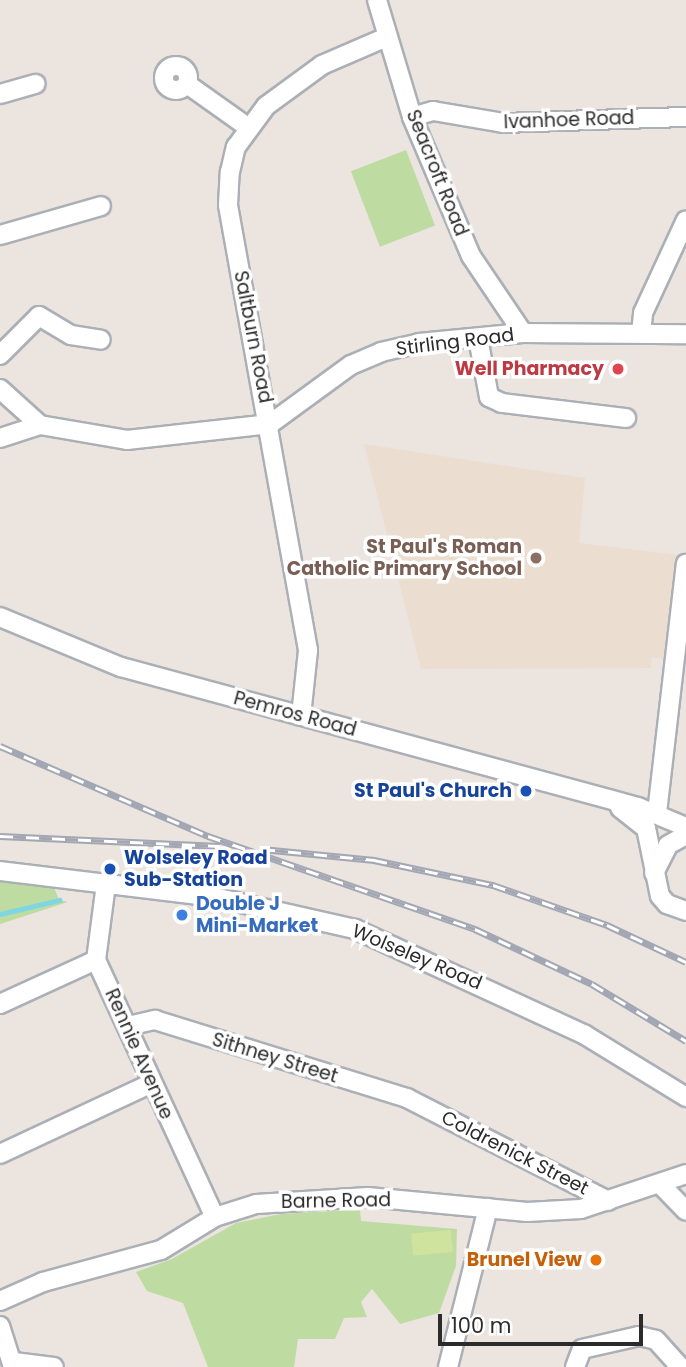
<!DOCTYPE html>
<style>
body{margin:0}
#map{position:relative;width:686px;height:1367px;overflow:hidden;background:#ebe4df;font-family:Poppins,sans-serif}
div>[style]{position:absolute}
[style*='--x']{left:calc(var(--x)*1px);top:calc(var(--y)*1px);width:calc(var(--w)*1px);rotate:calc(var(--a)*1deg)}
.education>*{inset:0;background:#ebded0}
.green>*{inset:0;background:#bedca1;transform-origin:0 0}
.pitch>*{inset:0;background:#cfe29e;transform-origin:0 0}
.stream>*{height:4.5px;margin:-2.25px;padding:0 2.25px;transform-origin:2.25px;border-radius:2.25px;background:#7dd6e2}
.roads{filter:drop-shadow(2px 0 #abafb6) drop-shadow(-2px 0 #abafb6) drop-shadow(0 2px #abafb6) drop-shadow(0 -2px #abafb6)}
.minor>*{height:18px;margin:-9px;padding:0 9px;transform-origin:9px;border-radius:9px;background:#fff}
.minor>.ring{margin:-9px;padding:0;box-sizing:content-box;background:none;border:18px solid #fff;border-radius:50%}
.rail>*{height:7px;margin-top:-3.5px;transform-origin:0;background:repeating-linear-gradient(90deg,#fff 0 13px,#a2a7b3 0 26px);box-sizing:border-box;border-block:2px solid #a2a7b3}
.dots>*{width:19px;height:19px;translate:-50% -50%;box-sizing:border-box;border:4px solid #fff;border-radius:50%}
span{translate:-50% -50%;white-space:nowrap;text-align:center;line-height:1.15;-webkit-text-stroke:7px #fff;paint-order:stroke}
.street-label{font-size:19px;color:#2b2b2b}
.health-label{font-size:19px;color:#be3a42;font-weight:700}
.right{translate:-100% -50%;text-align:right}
.education-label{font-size:19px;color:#785e54;font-weight:700}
.transit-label{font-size:19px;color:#164399;font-weight:700}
.left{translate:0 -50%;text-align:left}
.shop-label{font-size:19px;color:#366cbe;font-weight:700}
.food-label{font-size:19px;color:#c56008;font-weight:700}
.scale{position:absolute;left:438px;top:1314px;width:205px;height:32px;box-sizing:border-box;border:4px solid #2b2b2b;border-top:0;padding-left:9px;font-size:21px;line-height:24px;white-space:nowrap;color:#2b2b2b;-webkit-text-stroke:5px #fff;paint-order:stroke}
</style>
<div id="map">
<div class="education">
<div style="clip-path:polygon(364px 444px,585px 478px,579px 543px,678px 555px,681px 562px,666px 659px,652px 657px,651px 668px,421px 669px)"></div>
</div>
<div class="green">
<div style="left:406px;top:150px;width:81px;height:59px;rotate:69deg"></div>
<div style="clip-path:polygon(0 877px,52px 882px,59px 900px,68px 902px,0 924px)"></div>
<div style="clip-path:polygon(360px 1209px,361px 1221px,457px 1229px,456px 1266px,439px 1313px,400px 1324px,372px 1289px,361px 1302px,367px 1317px,344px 1318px,335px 1339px,298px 1339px,294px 1367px,208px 1367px,183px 1303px,147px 1291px,136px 1272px,172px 1259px,236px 1223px,281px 1214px)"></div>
</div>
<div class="pitch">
<div style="left:451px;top:1230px;width:22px;height:40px;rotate:85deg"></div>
</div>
<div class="stream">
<div style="--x:0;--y:914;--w:61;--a:-13.3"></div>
</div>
<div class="roads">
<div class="minor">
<div style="--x:377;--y:0;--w:122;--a:73.3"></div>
<div style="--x:412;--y:117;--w:151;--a:67"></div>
<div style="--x:471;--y:256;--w:93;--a:56"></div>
<div class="ring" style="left:164px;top:66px;width:6px;height:6px"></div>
<div style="--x:187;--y:84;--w:76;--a:35.4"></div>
<div style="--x:0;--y:94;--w:37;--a:-16"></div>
<div style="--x:412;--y:117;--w:22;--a:-16"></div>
<div style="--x:433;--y:111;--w:71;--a:9.7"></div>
<div style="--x:503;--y:123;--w:183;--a:-1.9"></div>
<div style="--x:0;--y:235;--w:105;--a:-16"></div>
<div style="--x:641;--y:333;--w:20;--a:-84"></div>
<div style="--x:643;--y:313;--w:102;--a:-65.2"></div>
<div style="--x:478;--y:338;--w:60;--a:79.4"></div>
<div style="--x:489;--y:397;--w:14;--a:25"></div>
<div style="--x:502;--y:403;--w:125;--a:6.9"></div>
<div style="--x:0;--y:355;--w:55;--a:-45"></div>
<div style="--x:39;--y:316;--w:37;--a:31"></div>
<div style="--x:71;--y:335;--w:30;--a:9"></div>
<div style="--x:0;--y:389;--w:54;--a:42"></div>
<div style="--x:0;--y:438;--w:42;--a:-18"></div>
<div style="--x:40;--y:425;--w:88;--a:9.8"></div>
<div style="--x:127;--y:440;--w:144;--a:-6.4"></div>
<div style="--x:270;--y:424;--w:100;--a:-36.1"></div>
<div style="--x:351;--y:365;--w:33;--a:-23"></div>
<div style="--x:381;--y:352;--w:39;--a:-13"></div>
<div style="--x:419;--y:343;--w:104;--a:-5.5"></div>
<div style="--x:523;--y:333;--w:163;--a:0.4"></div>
<div style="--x:0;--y:617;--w:131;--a:22.5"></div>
<div style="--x:121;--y:667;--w:536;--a:15.15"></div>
<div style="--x:638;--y:807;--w:52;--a:22.6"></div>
<div style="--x:301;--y:716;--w:66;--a:-83.9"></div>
<div style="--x:308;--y:650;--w:452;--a:-100.2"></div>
<div style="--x:228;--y:205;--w:33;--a:-87"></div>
<div style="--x:230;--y:172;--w:26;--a:-77"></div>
<div style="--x:236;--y:147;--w:51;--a:-53.8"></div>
<div style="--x:266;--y:106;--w:69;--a:-36.2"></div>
<div style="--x:322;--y:65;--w:71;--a:-23.3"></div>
<div style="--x:620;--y:808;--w:33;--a:38"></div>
<div style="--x:646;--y:828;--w:69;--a:78.4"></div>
<div style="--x:660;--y:896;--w:11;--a:49"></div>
<div style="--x:667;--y:904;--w:20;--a:20"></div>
<div style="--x:657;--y:813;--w:251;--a:-83.4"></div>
<div style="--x:0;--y:871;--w:216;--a:6.9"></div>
<div style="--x:214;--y:897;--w:145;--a:12.8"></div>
<div style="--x:355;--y:929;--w:253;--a:24.7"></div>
<div style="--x:585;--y:1035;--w:119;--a:31.5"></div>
<div style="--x:654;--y:873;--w:31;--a:-63"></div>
<div style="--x:668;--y:845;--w:21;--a:-29"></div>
<div style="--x:106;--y:884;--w:77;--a:97.5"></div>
<div style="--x:96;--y:960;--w:283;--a:65.2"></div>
<div style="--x:0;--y:1004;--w:106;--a:-24.6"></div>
<div style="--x:128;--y:1026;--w:28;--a:-13"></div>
<div style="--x:155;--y:1020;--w:264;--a:17.2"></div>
<div style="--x:407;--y:1098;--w:226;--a:27.1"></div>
<div style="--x:0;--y:1154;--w:168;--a:-25"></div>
<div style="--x:660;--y:1184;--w:37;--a:46"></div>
<div style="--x:0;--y:1301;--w:47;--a:-23.8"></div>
<div style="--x:43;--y:1282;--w:122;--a:-15.2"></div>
<div style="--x:161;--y:1250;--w:63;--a:-31.4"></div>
<div style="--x:215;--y:1217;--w:43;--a:-17.6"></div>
<div style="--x:256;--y:1204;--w:112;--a:-3.6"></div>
<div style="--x:368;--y:1197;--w:160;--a:5.4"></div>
<div style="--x:527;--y:1212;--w:54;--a:-3.2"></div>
<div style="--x:581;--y:1209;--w:111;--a:-18.4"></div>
<div style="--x:0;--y:1326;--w:43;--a:72.4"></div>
<div style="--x:14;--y:1362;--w:40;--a:7.1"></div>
<div style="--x:448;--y:1367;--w:164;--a:-75.9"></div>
<div style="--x:575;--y:1367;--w:19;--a:-69"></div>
<div style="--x:582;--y:1349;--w:58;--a:-12.8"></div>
<div style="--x:639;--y:1336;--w:17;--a:13"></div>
<div style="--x:656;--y:1340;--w:36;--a:48"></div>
</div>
</div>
<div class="rail">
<div style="--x:0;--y:746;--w:227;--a:23.4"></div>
<div style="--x:208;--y:836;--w:283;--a:19.2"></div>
<div style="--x:475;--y:929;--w:129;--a:25.2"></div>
<div style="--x:592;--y:984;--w:110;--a:31.2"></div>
<div style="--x:0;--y:836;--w:220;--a:2.6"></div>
<div style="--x:262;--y:849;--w:113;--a:5.6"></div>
<div style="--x:374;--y:860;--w:122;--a:11.9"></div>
<div style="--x:493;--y:885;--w:121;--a:19.3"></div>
<div style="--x:607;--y:925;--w:87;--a:25.1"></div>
</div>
<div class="dots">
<div style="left:618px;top:369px;background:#e0444e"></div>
<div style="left:536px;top:558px;background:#8d6e63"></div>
<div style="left:526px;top:791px;background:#1a4fb4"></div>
<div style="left:110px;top:869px;background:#1a4fb4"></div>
<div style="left:182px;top:915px;background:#3f7fe0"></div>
<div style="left:596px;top:1260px;background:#e8710a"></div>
</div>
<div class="street-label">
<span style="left:569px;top:120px;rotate:-2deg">Ivanhoe Road</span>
<span style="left:437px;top:173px;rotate:68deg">Seacroft Road</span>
<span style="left:253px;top:337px;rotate:79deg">Saltburn Road</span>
<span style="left:455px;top:342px;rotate:-7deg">Stirling Road</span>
<span style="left:295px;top:714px;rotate:15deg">Pemros Road</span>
<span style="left:417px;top:957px;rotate:23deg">Wolseley Road</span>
<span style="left:139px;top:1054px;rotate:66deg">Rennie Avenue</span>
<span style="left:275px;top:1058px;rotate:17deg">Sithney Street</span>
<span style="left:515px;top:1153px;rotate:27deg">Coldrenick Street</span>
<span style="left:336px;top:1201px;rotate:-1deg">Barne Road</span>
</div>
<div class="health-label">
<span class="right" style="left:604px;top:369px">Well Pharmacy</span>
</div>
<div class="education-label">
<span class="right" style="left:522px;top:558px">St Paul's Roman<br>Catholic Primary School</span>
</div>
<div class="transit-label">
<span class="right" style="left:512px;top:791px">St Paul's Church</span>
<span class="left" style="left:124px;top:869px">Wolseley Road<br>Sub-Station</span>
</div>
<div class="shop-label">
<span class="left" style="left:196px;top:915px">Double J<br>Mini-Market</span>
</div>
<div class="food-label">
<span class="right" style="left:582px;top:1260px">Brunel View</span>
</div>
<div class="scale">100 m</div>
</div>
